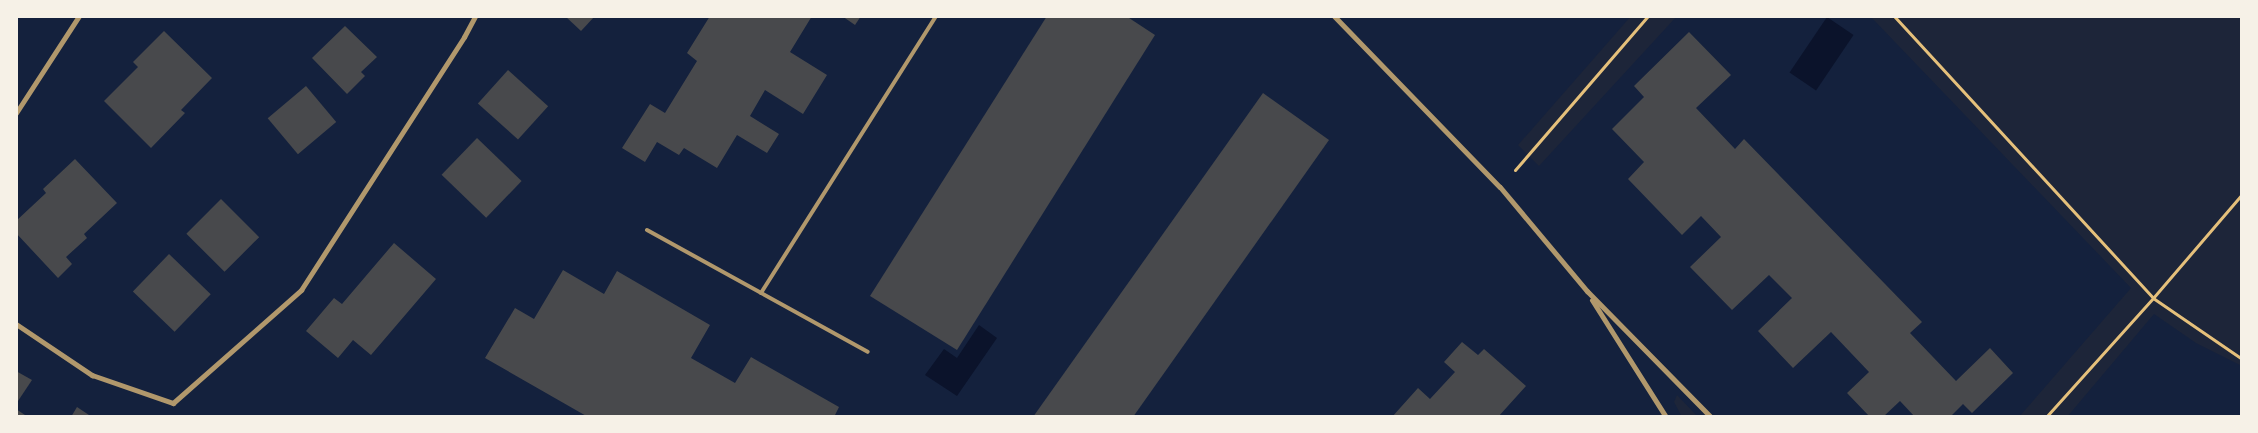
<!DOCTYPE html>
<style>
body{margin:0}
#map{position:relative;width:2258px;height:433px;overflow:hidden;background:#14213d;font-family:"Golos Text",sans-serif}
div>[style]{position:absolute}
[style*='--x']{left:calc(var(--x)*1px);top:calc(var(--y)*1px);width:calc(var(--w)*1px);rotate:calc(var(--a)*1deg)}
.green>*{inset:0;background:#1d2539}
.water>*{inset:0;background:#0b132b;transform-origin:0 0}
.building>*{inset:0;background:#48494c;transform-origin:0 0}
.path>*{height:3px;margin:-1.5px;padding:0 1.5px;transform-origin:1.5px;border-radius:1.5px;background:#e5c07b}
.service>*{height:4px;margin:-2px;padding:0 2px;transform-origin:2px;border-radius:2px;background:#b1986c}
.minor>*{height:5px;margin:-2.5px;padding:0 2.5px;transform-origin:2.5px;border-radius:2.5px;background:#b1986c}
span{translate:-50% -50%;white-space:nowrap;text-align:center;line-height:1.15;-webkit-text-stroke:5px #f6f1e7;paint-order:stroke}
.frame{position:absolute;inset:0;border:18px solid #f6f1e7;pointer-events:none}
</style>
<div id="map">
<div class="green">
<div style="clip-path:polygon(1631px 16px,1677px 16px,1539px 166px,1518px 145px)"></div>
<div style="clip-path:polygon(1870px 16px,2242px 16px,2242px 366px,2196px 343px,2154px 314px,2067px 417px,2019px 417px,2131px 288px)"></div>
<div style="clip-path:polygon(1677px 395px,1698px 417px,1682px 417px,1674px 402px)"></div>
</div>
<div class="water">
<div style="left:1827px;top:17px;width:32px;height:67px;rotate:34deg"></div>
<div style="clip-path:polygon(979px 325px,997px 338px,957px 396px,925px 375px,944px 349px,957px 358px)"></div>
</div>
<div class="building">
<div style="clip-path:polygon(565px 16px,595px 16px,581px 31px)"></div>
<div style="clip-path:polygon(710px 16px,812px 16px,790px 52px,827px 75px,803px 114px,765px 90px,750px 116px,779px 134px,767px 153px,737px 135px,717px 168px,684px 148px,679px 155px,657px 142px,645px 162px,622px 148px,650px 104px,665px 113px,697px 61px,687px 53px)"></div>
<div style="clip-path:polygon(842px 16px,861px 16px,855px 25px)"></div>
<div style="clip-path:polygon(1047px 16px,1126px 16px,1155px 35px,957px 350px,870px 296px)"></div>
<div style="clip-path:polygon(345px 26px,377px 57px,361px 72px,365px 76px,347px 94px,312px 58px)"></div>
<div style="clip-path:polygon(164px 31px,212px 78px,181px 110px,185px 113px,151px 148px,104px 101px,138px 67px,133px 62px)"></div>
<div style="clip-path:polygon(1689px 32px,1731px 75px,1696px 108px,1735px 149px,1744px 139px,1922px 322px,1910px 333px,1956px 381px,1990px 348px,2013px 373px,1972px 413px,1963px 404px,1950px 417px,1915px 417px,1900px 401px,1883px 417px,1870px 417px,1847px 393px,1869px 372px,1831px 332px,1793px 368px,1758px 331px,1792px 298px,1769px 275px,1732px 310px,1690px 267px,1721px 237px,1701px 216px,1682px 235px,1628px 179px,1644px 162px,1612px 129px,1644px 97px,1634px 86px)"></div>
<div style="left:508px;top:70px;width:54px;height:45px;rotate:42deg"></div>
<div style="left:306px;top:86px;width:47px;height:50px;rotate:50deg"></div>
<div style="clip-path:polygon(1263px 93px,1329px 140px,1133px 417px,1033px 417px)"></div>
<div style="left:477px;top:138px;width:62px;height:51px;rotate:44deg"></div>
<div style="clip-path:polygon(75px 159px,117px 203px,84px 234px,87px 238px,66px 257px,72px 264px,58px 278px,16px 233px,16px 221px,46px 193px,43px 189px)"></div>
<div style="left:221px;top:199px;width:54px;height:49px;rotate:45deg"></div>
<div style="clip-path:polygon(394px 243px,436px 279px,371px 355px,353px 340px,338px 358px,306px 331px,334px 298px,342px 304px)"></div>
<div style="left:169px;top:254px;width:58px;height:52px;rotate:44deg"></div>
<div style="clip-path:polygon(563px 270px,604px 294px,617px 271px,710px 325px,691px 358px,735px 383px,751px 357px,839px 407px,834px 417px,588px 417px,485px 358px,515px 308px,534px 319px)"></div>
<div style="clip-path:polygon(1462px 342px,1478px 355px,1484px 349px,1526px 386px,1498px 417px,1392px 417px,1418px 388px,1430px 399px,1455px 372px,1444px 362px)"></div>
<div style="clip-path:polygon(16px 371px,32px 380px,16px 404px)"></div>
<div style="clip-path:polygon(77px 407px,92px 417px,71px 417px)"></div>
<div style="clip-path:polygon(16px 409px,28px 417px,16px 417px)"></div>
</div>
<div class="path">
<div style="--x:1894;--y:16;--w:383;--a:47.4"></div>
<div style="--x:2153;--y:298;--w:108;--a:34.4"></div>
<div style="--x:1515;--y:170;--w:203;--a:-49.2"></div>
<div style="--x:2046;--y:417;--w:160;--a:-48"></div>
<div style="--x:2153;--y:298;--w:137;--a:-49.4"></div>
</div>
<div class="service">
<div style="--x:647;--y:230;--w:252;--a:28.9"></div>
<div style="--x:761;--y:293;--w:328;--a:-57.7"></div>
</div>
<div class="minor">
<div style="--x:1334;--y:16;--w:238;--a:45.9"></div>
<div style="--x:1500;--y:187;--w:136;--a:50.1"></div>
<div style="--x:1587;--y:291;--w:177;--a:45.5"></div>
<div style="--x:16;--y:113;--w:116;--a:-57"></div>
<div style="--x:1592;--y:300;--w:138;--a:57.7"></div>
<div style="--x:16;--y:324;--w:92;--a:33.9"></div>
<div style="--x:92;--y:375;--w:86;--a:19.1"></div>
<div style="--x:173;--y:403;--w:171;--a:-41.4"></div>
<div style="--x:301;--y:290;--w:301;--a:-57.2"></div>
<div style="--x:464;--y:37;--w:24;--a:-62"></div>
</div>
<div class="frame"></div>
</div>
